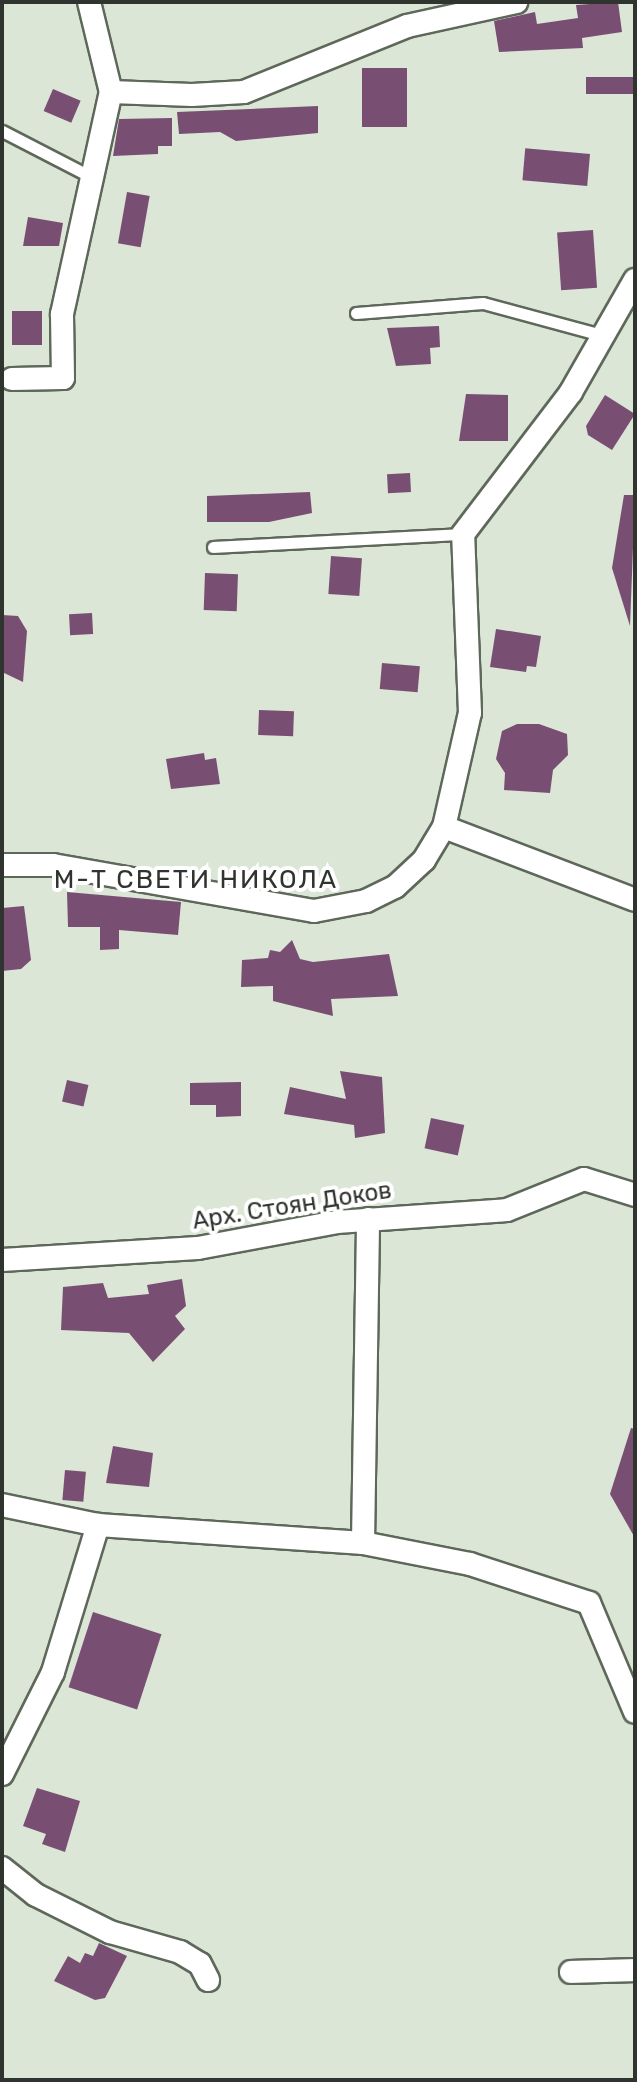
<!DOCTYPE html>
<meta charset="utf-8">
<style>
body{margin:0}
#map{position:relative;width:637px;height:2082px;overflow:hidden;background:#dbe6d6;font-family:Rubik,sans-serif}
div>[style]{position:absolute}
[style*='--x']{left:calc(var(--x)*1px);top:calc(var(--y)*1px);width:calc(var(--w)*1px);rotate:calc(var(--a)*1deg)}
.building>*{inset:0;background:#794e73;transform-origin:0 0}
.roads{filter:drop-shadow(2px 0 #5e685a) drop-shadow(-2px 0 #5e685a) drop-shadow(0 2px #5e685a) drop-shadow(0 -2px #5e685a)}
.service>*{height:11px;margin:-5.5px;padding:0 5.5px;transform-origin:5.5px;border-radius:5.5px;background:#fff}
.minor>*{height:22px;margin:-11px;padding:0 11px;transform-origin:11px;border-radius:11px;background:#fff}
span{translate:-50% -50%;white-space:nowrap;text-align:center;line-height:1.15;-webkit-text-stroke:8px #fff;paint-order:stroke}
.street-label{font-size:24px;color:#30342e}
.neighbourhood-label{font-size:26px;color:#30342e;letter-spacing:2px}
.frame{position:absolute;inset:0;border:4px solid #30342e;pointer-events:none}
</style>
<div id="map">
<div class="building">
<div style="clip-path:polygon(618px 2px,622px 32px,582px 38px,583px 48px,499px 52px,494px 21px,535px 12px,537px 24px,578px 18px,576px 5px)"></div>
<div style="left:362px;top:68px;width:45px;height:59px"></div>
<div style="left:635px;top:77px;width:17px;height:49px;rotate:90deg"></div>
<div style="left:53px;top:89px;width:30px;height:24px;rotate:23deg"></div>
<div style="clip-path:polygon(318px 106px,318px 133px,236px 141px,220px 132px,179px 134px,177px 112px)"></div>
<div style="clip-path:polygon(172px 118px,172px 146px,158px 146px,158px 154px,113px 156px,119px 119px)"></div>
<div style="left:590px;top:154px;width:32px;height:65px;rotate:95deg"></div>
<div style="left:127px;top:192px;width:23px;height:52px;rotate:10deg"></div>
<div style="clip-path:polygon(28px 217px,63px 223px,59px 246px,23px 246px)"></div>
<div style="left:593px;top:230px;width:58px;height:36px;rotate:86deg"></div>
<div style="left:12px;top:311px;width:30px;height:34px"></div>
<div style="clip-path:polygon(439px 326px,440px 347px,430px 348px,431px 364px,396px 366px,387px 328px)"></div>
<div style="clip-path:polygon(466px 394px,508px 395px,508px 441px,459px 441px)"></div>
<div style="clip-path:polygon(605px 395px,635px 414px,612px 450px,588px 435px,586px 426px)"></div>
<div style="left:410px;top:473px;width:19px;height:23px;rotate:87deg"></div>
<div style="clip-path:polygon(310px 492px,312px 513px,269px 522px,207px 522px,207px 496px)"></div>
<div style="clip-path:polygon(624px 495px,635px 495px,630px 626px,612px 568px)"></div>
<div style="left:331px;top:556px;width:31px;height:38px;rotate:4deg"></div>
<div style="left:205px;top:573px;width:33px;height:37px;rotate:2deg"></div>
<div style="left:92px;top:613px;width:21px;height:23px;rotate:87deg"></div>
<div style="clip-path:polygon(2px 615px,18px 616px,27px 631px,23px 682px,2px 672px)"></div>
<div style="clip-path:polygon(496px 629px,541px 636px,536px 667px,527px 666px,526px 672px,490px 667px)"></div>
<div style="left:382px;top:663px;width:38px;height:26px;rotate:5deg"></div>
<div style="left:259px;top:710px;width:35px;height:25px;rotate:2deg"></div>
<div style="clip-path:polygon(517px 724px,539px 724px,567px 734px,568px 755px,553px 770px,550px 793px,504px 790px,505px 773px,496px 759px,502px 731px)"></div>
<div style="clip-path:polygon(204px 753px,205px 760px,216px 758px,220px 784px,171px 789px,166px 759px)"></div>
<div style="clip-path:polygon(67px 892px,181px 902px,178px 935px,119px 930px,119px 949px,100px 950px,100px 927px,68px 927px)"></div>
<div style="clip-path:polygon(24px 906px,31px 960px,21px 969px,2px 971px,2px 908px)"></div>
<div style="clip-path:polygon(292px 940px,300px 959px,313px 962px,389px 954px,398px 996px,331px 999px,333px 1016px,273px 1001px,273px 986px,241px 987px,242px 960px,268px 958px,270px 950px,280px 952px)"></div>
<div style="clip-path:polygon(340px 1071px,382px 1077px,385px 1133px,355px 1138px,354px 1125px,284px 1114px,290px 1087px,346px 1099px)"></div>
<div style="left:67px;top:1080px;width:22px;height:22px;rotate:13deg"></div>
<div style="clip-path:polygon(241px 1082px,241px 1116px,216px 1117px,216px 1105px,190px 1105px,190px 1083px)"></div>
<div style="left:431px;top:1118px;width:34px;height:31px;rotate:12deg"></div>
<div style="clip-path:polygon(182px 1279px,186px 1306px,175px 1316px,185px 1329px,153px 1362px,129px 1333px,61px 1330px,63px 1287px,103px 1283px,108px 1298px,149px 1294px,147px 1285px)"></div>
<div style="clip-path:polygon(631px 1428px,635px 1429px,635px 1538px,610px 1494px)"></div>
<div style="clip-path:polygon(113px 1446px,153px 1453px,149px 1487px,106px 1483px)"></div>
<div style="left:65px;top:1470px;width:21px;height:30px;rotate:5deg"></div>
<div style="left:93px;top:1612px;width:72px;height:79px;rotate:18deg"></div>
<div style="clip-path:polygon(37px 1788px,80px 1801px,65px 1852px,42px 1844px,46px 1834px,23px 1826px)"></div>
<div style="clip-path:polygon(99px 1943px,127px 1956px,105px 1998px,95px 2000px,54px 1981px,68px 1956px,80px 1963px,85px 1953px,93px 1956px)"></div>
</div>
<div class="roads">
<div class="service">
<div style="--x:2;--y:131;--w:98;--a:27.3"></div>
<div style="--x:356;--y:313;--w:127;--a:-4.5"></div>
<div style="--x:483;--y:303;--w:126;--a:15.1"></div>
<div style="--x:213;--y:547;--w:250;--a:-3"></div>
</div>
<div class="minor">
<div style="--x:89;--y:2;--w:93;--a:76.3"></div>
<div style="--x:111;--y:92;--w:81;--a:2.1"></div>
<div style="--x:192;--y:95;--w:52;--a:-3.3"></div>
<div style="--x:244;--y:92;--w:176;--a:-22"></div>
<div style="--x:407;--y:26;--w:112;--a:-12.4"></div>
<div style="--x:12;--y:379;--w:51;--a:-1.1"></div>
<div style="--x:63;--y:378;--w:64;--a:-90.9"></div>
<div style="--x:62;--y:314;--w:227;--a:-77.6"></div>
<div style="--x:444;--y:827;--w:117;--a:-77.2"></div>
<div style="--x:470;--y:713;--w:179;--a:-92.2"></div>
<div style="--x:463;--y:534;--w:178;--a:-52.7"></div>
<div style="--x:571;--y:392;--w:129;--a:-60.3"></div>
<div style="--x:2;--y:865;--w:51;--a:0"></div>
<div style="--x:53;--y:865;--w:265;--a:10"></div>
<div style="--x:314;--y:911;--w:53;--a:-10.9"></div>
<div style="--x:366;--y:901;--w:32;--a:-26"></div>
<div style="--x:395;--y:887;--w:40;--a:-43"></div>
<div style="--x:424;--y:860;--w:39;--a:-59"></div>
<div style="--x:444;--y:827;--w:204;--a:20.9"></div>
<div style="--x:2;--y:1260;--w:196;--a:-3.5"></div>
<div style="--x:198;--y:1248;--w:141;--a:-10.6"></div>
<div style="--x:337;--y:1222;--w:170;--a:-4"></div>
<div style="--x:507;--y:1210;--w:83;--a:-21.9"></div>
<div style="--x:584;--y:1179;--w:53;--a:17.4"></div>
<div style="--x:2;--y:1505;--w:98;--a:11.8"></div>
<div style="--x:363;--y:1543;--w:324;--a:-89.1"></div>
<div style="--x:2;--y:1774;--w:114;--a:-63.4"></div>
<div style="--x:53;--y:1672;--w:154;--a:-73"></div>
<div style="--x:98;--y:1525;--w:266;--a:3.9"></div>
<div style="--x:363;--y:1543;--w:109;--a:11.1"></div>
<div style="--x:470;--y:1564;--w:125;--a:18.1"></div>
<div style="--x:589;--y:1603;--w:118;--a:67.1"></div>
<div style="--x:2;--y:1868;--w:43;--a:38.5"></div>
<div style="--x:36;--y:1895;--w:83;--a:26.6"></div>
<div style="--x:110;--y:1932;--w:73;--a:15.9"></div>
<div style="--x:180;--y:1952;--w:23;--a:31"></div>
<div style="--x:200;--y:1964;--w:18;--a:63"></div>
<div style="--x:571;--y:1972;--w:64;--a:-1.8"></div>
</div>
</div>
<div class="street-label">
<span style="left:292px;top:1206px;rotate:-9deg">Арх. Стоян Доков</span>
</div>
<div class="neighbourhood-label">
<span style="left:196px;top:880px">М-Т СВЕТИ НИКОЛА</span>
</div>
<div class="frame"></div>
</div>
